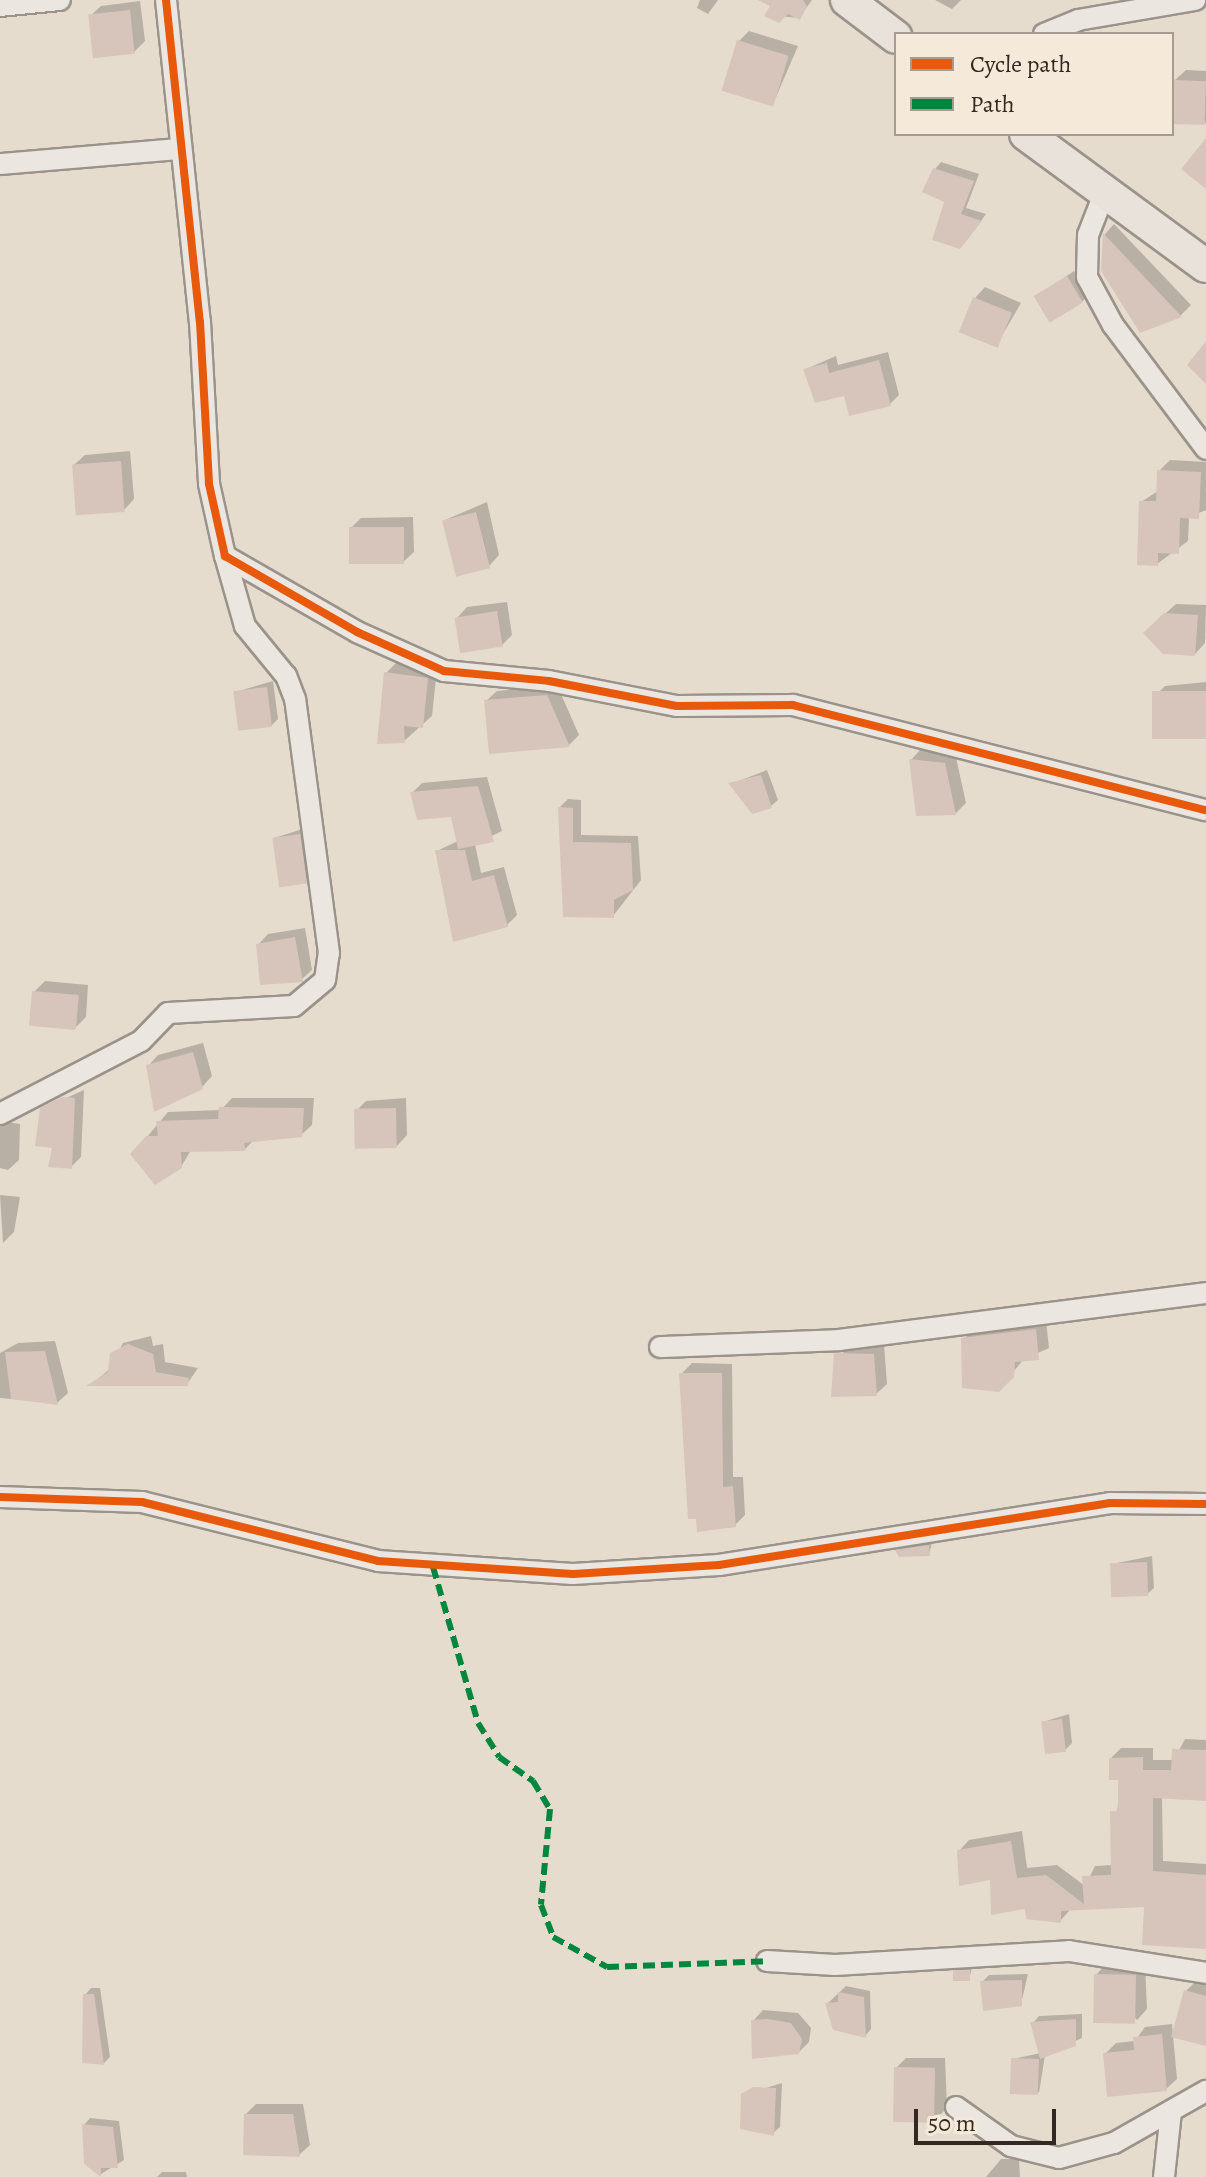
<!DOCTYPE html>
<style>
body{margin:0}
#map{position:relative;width:1206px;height:2177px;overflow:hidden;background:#e6dcce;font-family:Alegreya,serif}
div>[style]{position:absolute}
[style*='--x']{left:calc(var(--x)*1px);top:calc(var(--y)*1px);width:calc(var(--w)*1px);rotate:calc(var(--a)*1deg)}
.shadow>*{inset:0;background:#0003}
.building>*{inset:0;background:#d7c5bc;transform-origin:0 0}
.roads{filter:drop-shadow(2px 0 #9a938a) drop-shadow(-2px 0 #9a938a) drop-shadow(0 2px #9a938a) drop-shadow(0 -2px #9a938a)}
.street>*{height:20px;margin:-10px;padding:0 10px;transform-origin:10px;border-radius:10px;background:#ebe6df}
.primary>*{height:32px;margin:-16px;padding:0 16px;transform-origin:16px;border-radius:16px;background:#e8e2da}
.quiet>*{height:6px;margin-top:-3px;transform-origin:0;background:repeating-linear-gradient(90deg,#00873e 0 12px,transparent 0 18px)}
.cycleway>*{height:8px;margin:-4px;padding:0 4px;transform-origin:4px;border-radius:4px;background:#e8590c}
span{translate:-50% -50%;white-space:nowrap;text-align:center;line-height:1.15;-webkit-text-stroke:6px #f5ead9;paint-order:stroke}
.legend{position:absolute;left:894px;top:32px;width:280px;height:104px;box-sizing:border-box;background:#f5ead9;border:2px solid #a89c90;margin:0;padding:10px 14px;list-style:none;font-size:24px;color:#352823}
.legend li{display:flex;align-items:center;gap:16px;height:40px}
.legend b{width:40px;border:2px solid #a89c90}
.scale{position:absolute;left:914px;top:2109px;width:142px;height:36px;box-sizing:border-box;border:4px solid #352823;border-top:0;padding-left:10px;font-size:24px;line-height:28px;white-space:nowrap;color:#352823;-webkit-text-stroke:6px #f5ead9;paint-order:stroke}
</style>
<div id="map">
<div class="shadow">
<div style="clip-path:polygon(700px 0,718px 0,708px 14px,697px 8px)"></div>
<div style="clip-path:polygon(775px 0,812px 0,799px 18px,767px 15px)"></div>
<div style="clip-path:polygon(935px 0,961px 0,952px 9px)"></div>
<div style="clip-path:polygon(140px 1px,145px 41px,134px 52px,90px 16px,101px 6px)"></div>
<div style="clip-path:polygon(749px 31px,798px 46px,773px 104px,739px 41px)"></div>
<div style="clip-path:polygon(1186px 70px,1206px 71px,1206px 124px,1175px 80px)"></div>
<div style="clip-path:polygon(941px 162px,979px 174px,966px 208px,986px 214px,967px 240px,935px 169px)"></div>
<div style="clip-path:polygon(1114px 224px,1191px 305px,1181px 315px,1141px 330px,1103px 270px,1105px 234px)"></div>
<div style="clip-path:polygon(1074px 271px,1088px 295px,1082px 302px,1036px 297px)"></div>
<div style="clip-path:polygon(985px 287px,1021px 303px,996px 346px,975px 298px)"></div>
<div style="clip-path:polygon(888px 352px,899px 395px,890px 404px,846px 393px,806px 369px,836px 356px,838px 365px)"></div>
<div style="clip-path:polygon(130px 451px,134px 499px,124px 510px,74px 465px,85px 455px)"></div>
<div style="clip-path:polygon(1170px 460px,1206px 462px,1206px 510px,1189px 517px,1188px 541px,1157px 564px,1141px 502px,1158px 491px,1159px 471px)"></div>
<div style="clip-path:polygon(487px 502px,499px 555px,489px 566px,445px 520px)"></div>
<div style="clip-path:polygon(413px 517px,414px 552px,403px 562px,351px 528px,361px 518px)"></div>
<div style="clip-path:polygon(507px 602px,512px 635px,502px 645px,457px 618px,467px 607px)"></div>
<div style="clip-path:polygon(1176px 604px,1206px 605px,1205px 643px,1195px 654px,1156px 622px)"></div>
<div style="clip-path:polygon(396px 663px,437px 669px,432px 716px,404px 741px,386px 673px)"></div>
<div style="clip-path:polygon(273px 681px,278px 719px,271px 726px,235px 692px)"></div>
<div style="clip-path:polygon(1206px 682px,1206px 737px,1154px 697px,1165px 686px)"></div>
<div style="clip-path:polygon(557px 685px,579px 735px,569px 745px,486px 701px,497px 691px)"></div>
<div style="clip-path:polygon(921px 749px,955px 753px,966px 803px,956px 813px,911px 760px)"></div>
<div style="clip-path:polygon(767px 770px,778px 800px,771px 806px,731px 784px)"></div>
<div style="clip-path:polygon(487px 777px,502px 831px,475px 844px,481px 873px,504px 867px,517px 915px,507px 925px,437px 851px,458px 841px,453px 814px,413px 792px,422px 783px)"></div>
<div style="clip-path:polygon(568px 799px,581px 800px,581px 835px,638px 836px,641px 880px,613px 916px,565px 915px,560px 807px)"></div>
<div style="clip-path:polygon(306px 828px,312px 875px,306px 882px,274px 838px)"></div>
<div style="clip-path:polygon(305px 928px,312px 970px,301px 980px,258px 945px,268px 934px)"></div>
<div style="clip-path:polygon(45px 981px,88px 985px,86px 1017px,75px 1028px,34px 992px)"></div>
<div style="clip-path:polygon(203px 1043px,212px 1076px,202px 1087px,148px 1066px,158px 1055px)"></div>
<div style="clip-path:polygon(84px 1090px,81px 1157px,71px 1167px,42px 1109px)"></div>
<div style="clip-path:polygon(232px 1098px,314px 1098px,312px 1125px,301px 1135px,254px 1140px,245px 1149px,191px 1150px,181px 1167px,147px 1137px,168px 1112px,221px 1110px)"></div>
<div style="clip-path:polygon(406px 1098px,407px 1135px,397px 1146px,356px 1111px,366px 1101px)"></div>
<div style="clip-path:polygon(0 1121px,20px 1124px,19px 1160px,8px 1170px,0 1168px)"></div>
<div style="clip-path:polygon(0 1195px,20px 1197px,14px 1232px,3px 1243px)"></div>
<div style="clip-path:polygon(1046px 1320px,1049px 1348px,1024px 1359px,998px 1390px,964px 1339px,974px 1328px)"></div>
<div style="clip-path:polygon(151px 1336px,153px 1346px,163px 1344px,165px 1362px,198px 1368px,187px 1384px,91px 1384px,110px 1369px,123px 1343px)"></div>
<div style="clip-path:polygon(55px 1341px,68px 1393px,57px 1403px,0 1398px,0 1353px,18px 1343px)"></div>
<div style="clip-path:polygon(852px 1343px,884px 1345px,887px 1384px,876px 1394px,842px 1354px)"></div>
<div style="clip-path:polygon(692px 1363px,732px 1364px,733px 1477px,743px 1477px,745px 1515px,735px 1525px,681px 1374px)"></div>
<div style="clip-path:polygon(932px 1543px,929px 1554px,897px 1551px,900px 1548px)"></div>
<div style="clip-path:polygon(1152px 1556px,1154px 1588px,1147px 1594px,1112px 1564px)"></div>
<div style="clip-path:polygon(1069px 1714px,1072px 1743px,1065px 1750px,1043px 1722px)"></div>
<div style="clip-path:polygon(1185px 1739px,1206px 1740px,1206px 1799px,1162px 1796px,1163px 1861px,1206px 1864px,1206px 1947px,1146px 1905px,1070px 1910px,1060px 1921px,1027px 1906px,959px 1851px,969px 1840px,1022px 1831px,1027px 1868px,1057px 1865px,1085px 1886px,1095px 1866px,1113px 1865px,1120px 1778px,1111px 1758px,1121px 1748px,1153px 1748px,1153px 1760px,1174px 1760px)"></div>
<div style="clip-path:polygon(1106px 1964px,1145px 1965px,1147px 2009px,1137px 2020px,1096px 1975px)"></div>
<div style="clip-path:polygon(972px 1968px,969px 1979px,955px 1972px,958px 1969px)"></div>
<div style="clip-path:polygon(1028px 1974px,1021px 2004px,982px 1982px,989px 1975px)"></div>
<div style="clip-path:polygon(1196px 1981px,1206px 1983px,1206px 2044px,1186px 1991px)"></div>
<div style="clip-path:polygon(846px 1986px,870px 1991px,871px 2029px,865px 2036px,827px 2004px)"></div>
<div style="clip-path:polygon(91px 1988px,100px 1988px,110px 2057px,104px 2063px,84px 2061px,85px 1995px)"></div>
<div style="clip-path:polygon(763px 2010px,798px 2013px,811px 2028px,809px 2042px,798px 2053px,753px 2021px)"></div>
<div style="clip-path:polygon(1082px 2014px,1082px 2038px,1045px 2055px,1039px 2093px,1013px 2059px,1041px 2053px,1033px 2023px,1039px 2016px)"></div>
<div style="clip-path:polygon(1172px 2024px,1177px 2079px,1166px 2089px,1105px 2054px,1116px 2043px,1135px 2041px,1145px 2027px)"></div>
<div style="clip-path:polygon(906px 2058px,945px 2058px,947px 2108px,936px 2119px,896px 2068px)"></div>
<div style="clip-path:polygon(782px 2083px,780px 2127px,773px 2133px,743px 2095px)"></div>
<div style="clip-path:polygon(256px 2104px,303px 2104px,310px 2145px,299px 2155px,246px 2114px)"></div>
<div style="clip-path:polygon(90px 2118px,119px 2121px,124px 2160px,101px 2174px,86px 2163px,84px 2125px)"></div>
<div style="clip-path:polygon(1001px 2159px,1019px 2159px,1020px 2177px,986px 2177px)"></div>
<div style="clip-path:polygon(162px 2172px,186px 2172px,187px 2177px,157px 2177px)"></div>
</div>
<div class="building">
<div style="clip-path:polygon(758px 0,803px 0,807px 6px,800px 20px,788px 14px,779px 23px,764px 16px,770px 6px)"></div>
<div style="left:130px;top:10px;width:44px;height:42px;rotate:84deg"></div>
<div style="left:737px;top:40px;width:54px;height:53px;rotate:17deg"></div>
<div style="left:1173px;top:80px;width:33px;height:44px;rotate:2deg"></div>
<div style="clip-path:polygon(1206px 138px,1206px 189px,1181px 169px)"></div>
<div style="clip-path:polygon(933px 168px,974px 181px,961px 214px,982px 221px,960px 249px,932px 240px,944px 202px,922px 192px)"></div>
<div style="clip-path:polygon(1103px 233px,1182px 317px,1140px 333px,1101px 271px)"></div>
<div style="left:1067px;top:276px;width:31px;height:39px;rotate:59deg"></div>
<div style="left:973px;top:297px;width:42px;height:38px;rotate:22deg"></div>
<div style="clip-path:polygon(1206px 341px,1206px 384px,1187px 365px)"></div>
<div style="clip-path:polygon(879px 360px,891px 406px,849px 416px,844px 396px,815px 403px,803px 369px,827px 363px,829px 373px)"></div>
<div style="left:121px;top:461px;width:51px;height:49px;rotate:86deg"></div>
<div style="clip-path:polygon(1157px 470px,1201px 472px,1199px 519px,1180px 518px,1179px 554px,1158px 553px,1158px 566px,1137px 565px,1139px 501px,1156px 501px)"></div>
<div style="left:476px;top:512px;width:58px;height:35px;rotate:76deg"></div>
<div style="left:404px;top:527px;width:37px;height:55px;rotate:90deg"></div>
<div style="left:497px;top:611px;width:36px;height:43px;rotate:81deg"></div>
<div style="clip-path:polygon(1164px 613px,1198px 615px,1195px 656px,1163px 654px,1143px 633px)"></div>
<div style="clip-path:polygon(384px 672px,428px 678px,423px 728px,404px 726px,405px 743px,377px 744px)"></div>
<div style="left:267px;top:687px;width:40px;height:34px;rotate:83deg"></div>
<div style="left:1206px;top:691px;width:48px;height:54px;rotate:90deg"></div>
<div style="clip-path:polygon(547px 695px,570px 747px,489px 754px,484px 700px)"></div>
<div style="clip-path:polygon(909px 759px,945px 763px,956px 815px,916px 816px)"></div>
<div style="clip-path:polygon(761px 775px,772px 808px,752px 814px,728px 783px)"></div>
<div style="clip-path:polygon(478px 786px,494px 842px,458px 849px,451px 817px,417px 820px,410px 792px)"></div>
<div style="clip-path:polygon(558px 807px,573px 808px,573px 842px,631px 843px,633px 890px,614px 900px,614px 918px,563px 917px)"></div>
<div style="left:300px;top:834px;width:50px;height:28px;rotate:82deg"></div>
<div style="clip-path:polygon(435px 850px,465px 850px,472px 881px,494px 875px,508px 927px,453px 942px)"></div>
<div style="clip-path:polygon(295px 937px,303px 982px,260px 985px,256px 944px)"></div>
<div style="left:32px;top:991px;width:47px;height:35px;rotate:5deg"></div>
<div style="clip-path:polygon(193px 1052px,203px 1089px,154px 1112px,146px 1065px)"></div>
<div style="clip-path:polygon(62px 1097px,75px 1098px,72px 1169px,48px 1167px,52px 1148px,35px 1146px,40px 1108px)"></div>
<div style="clip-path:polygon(219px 1107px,304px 1108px,302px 1137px,244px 1143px,246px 1151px,181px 1152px,182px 1168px,155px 1185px,130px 1154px,146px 1136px,158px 1136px,156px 1121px,218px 1119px)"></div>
<div style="left:396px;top:1108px;width:40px;height:42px;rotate:89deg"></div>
<div style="clip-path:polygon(1036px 1329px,1039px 1360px,1015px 1362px,1014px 1377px,999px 1392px,962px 1388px,961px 1338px)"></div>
<div style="clip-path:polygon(128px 1344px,153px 1354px,156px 1372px,189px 1378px,188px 1386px,86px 1386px,108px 1372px,110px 1353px)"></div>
<div style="clip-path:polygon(45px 1351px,58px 1405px,11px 1399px,5px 1352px)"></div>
<div style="clip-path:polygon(834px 1353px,874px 1354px,877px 1396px,831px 1397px)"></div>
<div style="clip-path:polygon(679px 1373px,722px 1373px,723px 1487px,733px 1486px,736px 1527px,697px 1532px,696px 1519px,688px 1519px)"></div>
<div style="clip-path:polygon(929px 1545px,930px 1556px,899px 1557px,895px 1550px)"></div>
<div style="left:1147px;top:1562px;width:34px;height:37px;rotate:88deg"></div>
<div style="left:1062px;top:1719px;width:33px;height:21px;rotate:83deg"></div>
<div style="clip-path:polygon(1172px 1749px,1206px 1750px,1206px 1801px,1153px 1798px,1153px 1871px,1206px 1875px,1206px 1949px,1142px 1945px,1144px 1907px,1061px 1911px,1061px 1923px,1026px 1919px,1025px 1909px,991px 1915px,990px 1880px,959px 1886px,957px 1850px,1011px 1841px,1017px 1878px,1046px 1875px,1084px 1904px,1082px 1876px,1111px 1875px,1110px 1811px,1118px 1811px,1118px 1780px,1109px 1780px,1109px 1758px,1143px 1757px,1143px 1770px,1171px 1770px)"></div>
<div style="left:970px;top:1970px;width:11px;height:17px;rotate:90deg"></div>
<div style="left:1094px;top:1974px;width:42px;height:49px;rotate:1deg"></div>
<div style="clip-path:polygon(1022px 1980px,1022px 2006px,983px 2011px,980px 1981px)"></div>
<div style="clip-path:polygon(1184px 1990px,1206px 1996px,1206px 2046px,1171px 2037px)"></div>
<div style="clip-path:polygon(838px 1992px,864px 1997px,866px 2038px,833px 2030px,825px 2003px,838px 2002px)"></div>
<div style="clip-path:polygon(83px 1994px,94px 1994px,104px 2065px,82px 2063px)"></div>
<div style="clip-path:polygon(767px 2019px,791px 2023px,802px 2039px,799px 2054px,752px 2059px,751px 2020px)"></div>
<div style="clip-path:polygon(1076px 2019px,1076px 2046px,1040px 2059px,1030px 2022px)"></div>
<div style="clip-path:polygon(1162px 2034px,1167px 2091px,1107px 2097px,1103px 2053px,1134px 2050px,1133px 2037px)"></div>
<div style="left:1011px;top:2058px;width:28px;height:36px;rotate:2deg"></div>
<div style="left:894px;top:2067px;width:41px;height:55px;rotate:1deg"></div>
<div style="clip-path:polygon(753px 2087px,776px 2088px,774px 2136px,740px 2129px,741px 2094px)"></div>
<div style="clip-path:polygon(244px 2114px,293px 2114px,300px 2157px,243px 2155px)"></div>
<div style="clip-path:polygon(82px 2124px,113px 2127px,118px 2168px,101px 2168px,101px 2177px,84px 2164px)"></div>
</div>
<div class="roads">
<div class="street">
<div style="--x:166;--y:0;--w:324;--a:84"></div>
<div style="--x:200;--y:322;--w:162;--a:86.8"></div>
<div style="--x:209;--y:484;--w:74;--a:77.5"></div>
<div style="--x:225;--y:556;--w:152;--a:29.9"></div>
<div style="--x:357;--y:632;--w:95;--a:24.1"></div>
<div style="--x:444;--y:671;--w:105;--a:5.4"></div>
<div style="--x:549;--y:681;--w:130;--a:11.1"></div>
<div style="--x:677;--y:706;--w:116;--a:-0.5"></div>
<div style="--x:793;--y:705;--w:426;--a:14.3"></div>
<div style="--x:0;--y:6;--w:60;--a:-5.7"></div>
<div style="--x:1044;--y:34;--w:37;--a:-22"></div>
<div style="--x:1078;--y:20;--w:119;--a:-9.7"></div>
<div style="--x:0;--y:164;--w:178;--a:-4.8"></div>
<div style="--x:1104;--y:194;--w:44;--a:111.3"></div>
<div style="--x:1088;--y:235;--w:42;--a:91.4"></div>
<div style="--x:1087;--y:277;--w:55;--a:61.6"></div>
<div style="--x:1113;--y:325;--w:155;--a:53.1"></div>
<div style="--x:0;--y:1114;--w:159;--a:-27.4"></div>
<div style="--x:141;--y:1041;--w:39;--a:-46"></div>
<div style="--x:168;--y:1013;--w:126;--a:-3.2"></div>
<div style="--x:294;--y:1006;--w:40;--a:-40"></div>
<div style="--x:325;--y:980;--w:27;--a:-82"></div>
<div style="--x:329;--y:953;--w:256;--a:-97.6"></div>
<div style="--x:295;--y:699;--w:25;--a:-111"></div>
<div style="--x:286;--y:676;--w:65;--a:-129.4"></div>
<div style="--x:245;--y:626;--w:73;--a:-105.9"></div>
<div style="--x:660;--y:1347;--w:179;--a:-2.2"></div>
<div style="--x:839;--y:1340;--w:370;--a:-7.3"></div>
<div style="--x:0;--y:1497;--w:142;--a:2"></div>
<div style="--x:142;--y:1502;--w:243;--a:14"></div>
<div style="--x:378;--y:1561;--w:195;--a:3.8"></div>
<div style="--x:573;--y:1574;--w:146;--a:-3.5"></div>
<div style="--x:719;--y:1565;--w:396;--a:-9"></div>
<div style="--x:1110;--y:1503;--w:96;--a:0.6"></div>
<div style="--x:767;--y:1961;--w:68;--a:3.4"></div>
<div style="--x:835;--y:1965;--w:234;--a:-3.4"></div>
<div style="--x:1069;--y:1951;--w:139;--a:9.1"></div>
<div style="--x:956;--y:2107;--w:67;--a:35.3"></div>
<div style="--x:1011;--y:2146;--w:49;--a:14"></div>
<div style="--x:1059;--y:2158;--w:57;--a:-15.3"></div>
<div style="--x:1114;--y:2143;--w:106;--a:-29.5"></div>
<div style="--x:1164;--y:2177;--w:66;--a:-83.9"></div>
</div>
<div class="primary">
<div style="--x:847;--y:0;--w:61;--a:37.1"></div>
<div style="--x:1026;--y:134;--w:223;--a:36.3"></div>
</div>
</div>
<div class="quiet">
<div style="--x:433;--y:1567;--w:162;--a:73.9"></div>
<div style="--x:478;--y:1723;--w:40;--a:58"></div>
<div style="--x:499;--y:1757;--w:42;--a:35.2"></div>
<div style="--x:533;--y:1781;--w:33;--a:59"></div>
<div style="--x:550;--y:1809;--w:96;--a:95.4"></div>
<div style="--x:541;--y:1905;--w:34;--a:69"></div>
<div style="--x:553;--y:1937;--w:62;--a:29.1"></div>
<div style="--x:607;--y:1967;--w:160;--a:-2.1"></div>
</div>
<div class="cycleway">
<div style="--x:166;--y:0;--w:324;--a:84"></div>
<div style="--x:200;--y:322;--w:162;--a:86.8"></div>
<div style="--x:209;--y:484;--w:74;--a:77.5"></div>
<div style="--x:225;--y:556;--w:152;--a:29.9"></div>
<div style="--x:357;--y:632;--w:95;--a:24.1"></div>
<div style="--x:444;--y:671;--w:105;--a:5.4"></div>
<div style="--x:549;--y:681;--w:130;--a:11.1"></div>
<div style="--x:677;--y:706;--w:116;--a:-0.5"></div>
<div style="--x:793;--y:705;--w:426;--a:14.3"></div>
<div style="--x:0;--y:1497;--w:142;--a:2"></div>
<div style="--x:142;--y:1502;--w:243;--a:14"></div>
<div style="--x:378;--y:1561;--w:195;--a:3.8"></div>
<div style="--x:573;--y:1574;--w:146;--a:-3.5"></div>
<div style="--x:719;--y:1565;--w:396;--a:-9"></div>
<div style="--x:1110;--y:1503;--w:96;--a:0.6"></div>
</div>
<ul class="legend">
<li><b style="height:10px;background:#e8590c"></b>Cycle path</li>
<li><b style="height:10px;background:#00873e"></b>Path</li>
</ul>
<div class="scale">50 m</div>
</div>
